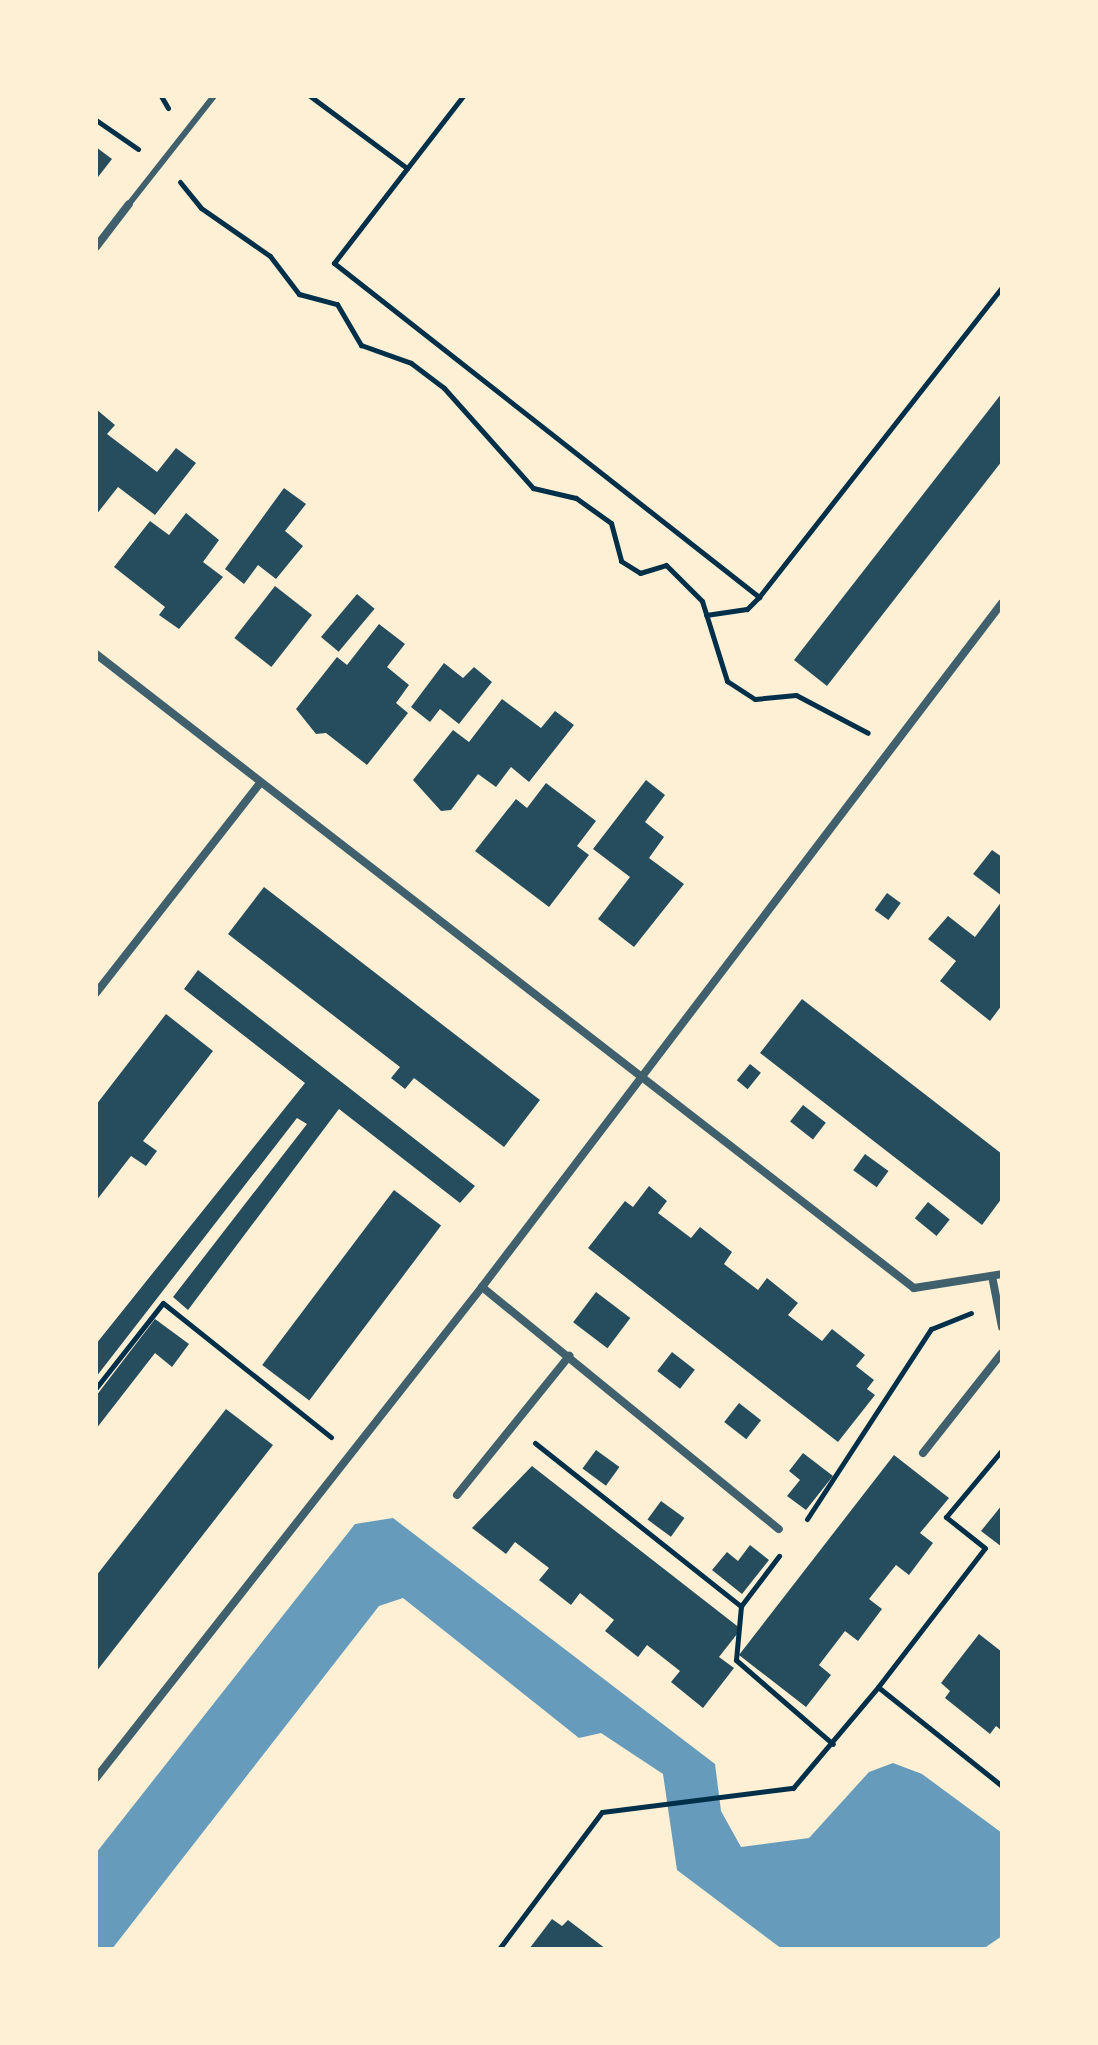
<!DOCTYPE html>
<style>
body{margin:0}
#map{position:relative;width:1098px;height:2045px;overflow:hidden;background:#fdf0d5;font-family:"Golos Text",sans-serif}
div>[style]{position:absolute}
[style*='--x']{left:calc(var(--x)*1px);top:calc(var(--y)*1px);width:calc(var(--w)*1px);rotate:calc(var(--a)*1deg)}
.water>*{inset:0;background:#669bbc}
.building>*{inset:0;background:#264d5e;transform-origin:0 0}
.path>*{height:5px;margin:-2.5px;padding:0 2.5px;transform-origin:2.5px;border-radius:2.5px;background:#003049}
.service>*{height:6px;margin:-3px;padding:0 3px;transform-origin:3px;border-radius:3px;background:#3f606c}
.minor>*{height:8px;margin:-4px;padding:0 4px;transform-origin:4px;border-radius:4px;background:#3f606c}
span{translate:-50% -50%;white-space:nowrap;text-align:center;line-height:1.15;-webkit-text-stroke:6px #fdf0d5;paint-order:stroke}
.frame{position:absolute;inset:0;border:98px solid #fdf0d5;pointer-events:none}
</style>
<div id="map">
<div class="water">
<div style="clip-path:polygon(393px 1518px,715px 1764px,721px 1811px,741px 1847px,809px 1838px,869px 1772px,893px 1763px,922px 1774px,1002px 1833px,1002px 1936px,983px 1949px,782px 1949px,677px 1870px,663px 1774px,601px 1733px,579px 1738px,403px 1598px,379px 1606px,112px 1949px,96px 1949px,96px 1853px,355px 1524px)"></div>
</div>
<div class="building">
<div style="clip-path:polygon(96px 147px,112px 159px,98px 177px,96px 175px)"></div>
<div style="clip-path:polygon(1002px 393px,1002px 461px,827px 686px,794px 660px)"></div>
<div style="clip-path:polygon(96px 409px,115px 425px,107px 434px,157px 472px,176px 448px,196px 463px,155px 515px,118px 487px,96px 515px)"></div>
<div style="clip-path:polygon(284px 488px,306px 504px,285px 531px,303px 546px,276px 579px,258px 565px,244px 584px,225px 569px)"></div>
<div style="clip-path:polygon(186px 513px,219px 540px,203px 562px,223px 577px,179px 629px,159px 615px,165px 607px,114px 567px,150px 521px,169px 535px)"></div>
<div style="left:275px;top:586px;width:47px;height:66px;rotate:38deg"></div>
<div style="left:357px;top:594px;width:23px;height:56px;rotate:40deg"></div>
<div style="clip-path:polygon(379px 624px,405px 644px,387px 667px,409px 685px,396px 703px,408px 713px,367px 765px,326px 733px,316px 734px,296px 709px,337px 657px,347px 665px)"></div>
<div style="clip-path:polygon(444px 663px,463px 678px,474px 667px,492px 682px,459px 724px,440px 709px,430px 722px,411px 707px)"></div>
<div style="clip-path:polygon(502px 699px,541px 728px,555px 711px,574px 725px,529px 782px,511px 767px,496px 787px,478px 774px,451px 810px,441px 811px,413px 780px,453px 730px,469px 742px)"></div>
<div style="clip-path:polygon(646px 780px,665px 795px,645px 822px,664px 837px,649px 858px,684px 884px,634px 947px,598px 919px,630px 877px,593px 849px)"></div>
<div style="clip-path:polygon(546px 783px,596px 821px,577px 846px,589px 855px,549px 907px,475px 851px,516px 799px,527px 808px)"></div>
<div style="clip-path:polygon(992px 850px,1002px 857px,1002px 896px,973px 874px)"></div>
<div style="clip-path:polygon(264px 887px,540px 1100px,504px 1147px,414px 1078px,405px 1089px,391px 1078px,400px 1067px,228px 934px)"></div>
<div style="left:887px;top:893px;width:17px;height:21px;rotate:36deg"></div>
<div style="clip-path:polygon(1002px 901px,1002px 1005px,990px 1021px,940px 981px,956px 961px,928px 939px,948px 916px,975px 937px)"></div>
<div style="clip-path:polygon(198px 970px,475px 1186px,460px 1203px,339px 1109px,188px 1310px,173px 1297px,307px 1124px,297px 1118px,96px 1377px,96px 1344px,305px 1083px,184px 989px)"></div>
<div style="clip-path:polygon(802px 999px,1002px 1154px,1002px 1198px,982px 1225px,760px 1053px)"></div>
<div style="clip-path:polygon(166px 1014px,213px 1051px,143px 1141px,157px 1151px,146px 1166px,131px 1156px,96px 1201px,96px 1105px)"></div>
<div style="left:750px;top:1064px;width:14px;height:21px;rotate:39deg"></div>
<div style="left:803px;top:1105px;width:29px;height:21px;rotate:38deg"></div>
<div style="left:865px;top:1154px;width:29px;height:20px;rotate:36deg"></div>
<div style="clip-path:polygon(649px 1186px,667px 1201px,658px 1213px,691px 1238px,700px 1227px,732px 1252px,724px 1264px,758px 1290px,767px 1278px,798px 1303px,788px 1315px,822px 1341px,832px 1329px,865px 1355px,856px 1366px,874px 1380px,867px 1389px,875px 1395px,838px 1442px,588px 1248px,625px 1201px,633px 1207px)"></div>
<div style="left:394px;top:1190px;width:59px;height:219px;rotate:37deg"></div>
<div style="left:928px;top:1202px;width:28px;height:21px;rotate:39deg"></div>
<div style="left:596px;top:1292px;width:43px;height:38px;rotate:37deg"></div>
<div style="clip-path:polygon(155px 1319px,189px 1344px,172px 1367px,155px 1353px,96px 1429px,96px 1396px)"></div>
<div style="left:672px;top:1352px;width:29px;height:24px;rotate:38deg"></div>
<div style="left:739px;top:1403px;width:28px;height:24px;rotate:38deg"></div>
<div style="clip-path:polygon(226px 1409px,273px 1445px,96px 1672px,96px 1576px)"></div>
<div style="left:596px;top:1450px;width:29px;height:23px;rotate:36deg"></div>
<div style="clip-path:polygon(803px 1453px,833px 1476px,806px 1510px,787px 1496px,800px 1480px,789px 1471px)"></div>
<div style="clip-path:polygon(894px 1455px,949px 1498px,920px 1533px,933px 1543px,909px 1575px,896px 1565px,869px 1599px,882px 1609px,858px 1641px,845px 1631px,819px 1665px,831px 1675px,806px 1707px,739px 1655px)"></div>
<div style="clip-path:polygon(532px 1466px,741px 1629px,719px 1657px,734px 1668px,703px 1708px,671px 1682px,680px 1671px,647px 1645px,638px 1657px,605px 1631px,614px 1620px,580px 1593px,571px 1605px,539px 1580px,549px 1568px,515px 1542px,506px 1554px,472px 1528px)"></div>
<div style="left:661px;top:1501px;width:29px;height:23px;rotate:36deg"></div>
<div style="clip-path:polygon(1002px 1505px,1002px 1547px,981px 1531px)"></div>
<div style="clip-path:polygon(750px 1545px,769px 1560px,742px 1594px,712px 1570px,727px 1552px,738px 1561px)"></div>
<div style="clip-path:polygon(979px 1634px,1002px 1652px,1002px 1731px,996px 1726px,990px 1734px,945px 1698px,950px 1691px,941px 1683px)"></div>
<div style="clip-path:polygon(552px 1919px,562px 1926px,568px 1920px,606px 1949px,529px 1949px)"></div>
</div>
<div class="path">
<div style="--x:161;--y:96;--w:14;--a:60"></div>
<div style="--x:310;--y:96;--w:121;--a:36.6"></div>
<div style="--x:463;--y:96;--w:211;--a:127.7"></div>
<div style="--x:334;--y:263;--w:541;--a:38.16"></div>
<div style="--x:96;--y:120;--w:51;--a:34.6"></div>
<div style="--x:180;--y:182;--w:33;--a:51"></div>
<div style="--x:201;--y:208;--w:84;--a:34.8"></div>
<div style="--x:270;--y:256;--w:48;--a:52.7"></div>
<div style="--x:299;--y:294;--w:39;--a:15"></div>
<div style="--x:337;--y:304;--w:48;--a:59.7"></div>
<div style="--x:361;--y:345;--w:53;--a:19.8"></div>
<div style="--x:411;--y:363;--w:41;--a:37.1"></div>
<div style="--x:444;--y:388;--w:134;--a:48.3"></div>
<div style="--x:533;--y:488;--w:44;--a:13.1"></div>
<div style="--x:576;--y:498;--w:43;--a:35.5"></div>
<div style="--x:611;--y:523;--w:39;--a:75"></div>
<div style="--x:621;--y:561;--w:22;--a:32"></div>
<div style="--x:640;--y:573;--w:27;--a:-17"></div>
<div style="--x:666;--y:565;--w:51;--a:45"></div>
<div style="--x:702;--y:601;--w:84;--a:72.6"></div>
<div style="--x:727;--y:681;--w:33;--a:33"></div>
<div style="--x:755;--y:699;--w:41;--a:-5.6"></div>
<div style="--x:796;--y:695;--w:81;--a:27.8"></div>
<div style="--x:706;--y:615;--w:41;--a:-8.3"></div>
<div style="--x:747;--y:609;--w:17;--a:-45"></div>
<div style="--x:759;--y:597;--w:394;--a:-51.9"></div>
<div style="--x:96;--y:1388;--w:108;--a:-51.8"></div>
<div style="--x:163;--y:1303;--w:215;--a:38.6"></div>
<div style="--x:535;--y:1443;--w:263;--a:38.4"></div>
<div style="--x:741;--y:1606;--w:63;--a:-52.8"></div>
<div style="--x:807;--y:1519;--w:227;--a:-56.9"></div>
<div style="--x:931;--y:1329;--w:43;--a:-21.8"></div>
<div style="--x:741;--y:1606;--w:54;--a:95.3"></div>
<div style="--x:736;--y:1660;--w:128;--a:40.9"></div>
<div style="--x:878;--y:1687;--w:175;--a:-52.4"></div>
<div style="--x:985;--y:1548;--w:50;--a:-141.5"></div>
<div style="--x:946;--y:1517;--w:87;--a:-50.1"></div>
<div style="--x:499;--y:1949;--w:171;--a:-53.1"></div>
<div style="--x:602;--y:1812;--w:193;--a:-7.2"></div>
<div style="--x:793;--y:1788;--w:132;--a:-49.9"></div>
<div style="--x:878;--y:1687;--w:159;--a:38.6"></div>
</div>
<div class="service">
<div style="--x:129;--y:204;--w:137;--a:-51.8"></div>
</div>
<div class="minor">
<div style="--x:96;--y:247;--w:54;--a:-52.5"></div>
<div style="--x:96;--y:654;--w:1035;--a:37.78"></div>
<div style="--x:914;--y:1288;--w:89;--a:-9"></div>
<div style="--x:96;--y:993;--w:265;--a:-52"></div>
<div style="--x:992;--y:1276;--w:52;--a:78.9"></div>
<div style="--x:482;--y:1287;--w:383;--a:39.2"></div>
<div style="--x:923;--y:1453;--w:127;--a:-51.7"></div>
<div style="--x:457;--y:1495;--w:179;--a:-51.1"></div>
<div style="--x:96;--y:1778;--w:625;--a:-51.83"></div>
<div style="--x:482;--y:1287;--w:859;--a:-52.76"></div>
</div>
<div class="frame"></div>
</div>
